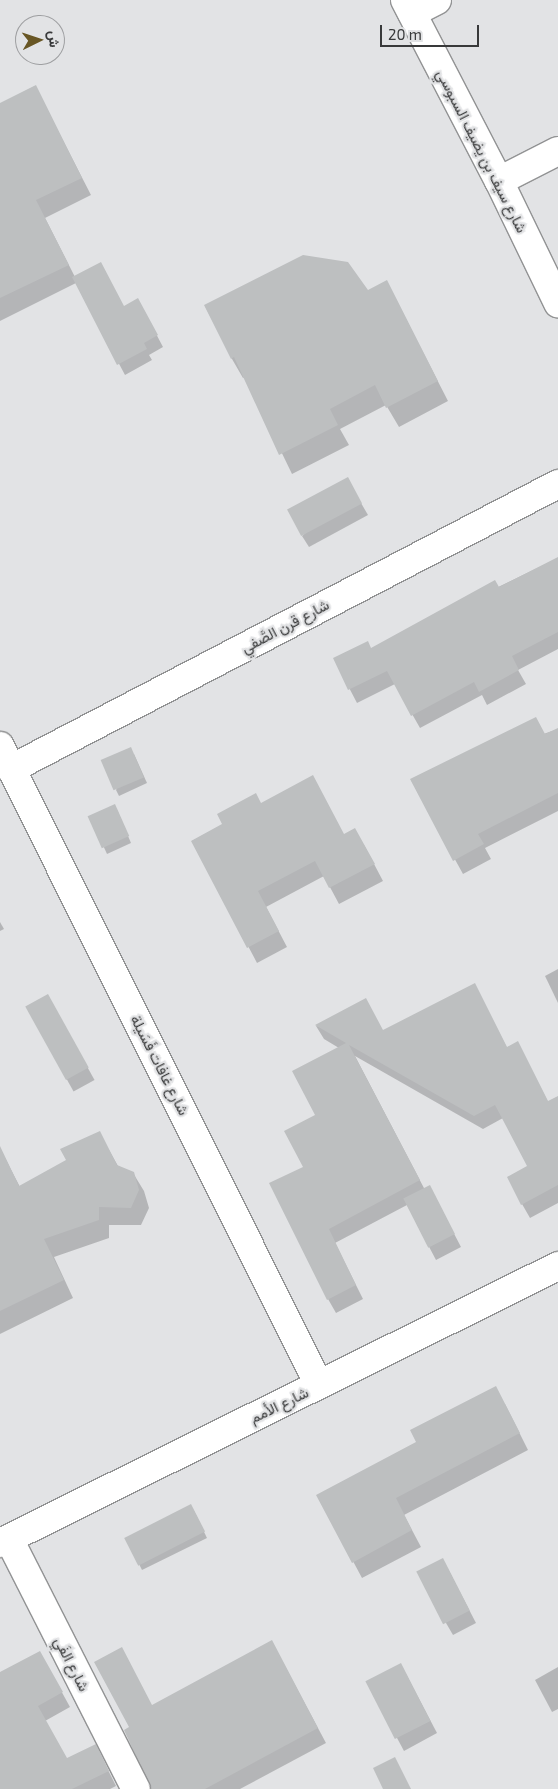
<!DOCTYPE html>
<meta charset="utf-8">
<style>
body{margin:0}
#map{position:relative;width:558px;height:1789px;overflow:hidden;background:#e2e3e5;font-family:"Exo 2",Vazirmatn,sans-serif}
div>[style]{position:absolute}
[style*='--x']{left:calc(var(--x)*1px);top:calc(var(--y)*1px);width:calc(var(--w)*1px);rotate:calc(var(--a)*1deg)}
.shadow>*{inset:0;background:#0003;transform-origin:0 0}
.building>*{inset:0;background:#bdbfc0;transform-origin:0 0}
.roads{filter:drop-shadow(1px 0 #929394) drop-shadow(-1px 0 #929394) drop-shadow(0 1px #929394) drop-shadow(0 -1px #929394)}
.street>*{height:28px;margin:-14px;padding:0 14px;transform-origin:14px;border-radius:14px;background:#fff}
span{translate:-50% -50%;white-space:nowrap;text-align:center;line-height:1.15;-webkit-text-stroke:4.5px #e2e3e5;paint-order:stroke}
.street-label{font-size:15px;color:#38393a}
.north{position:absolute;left:15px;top:15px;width:50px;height:50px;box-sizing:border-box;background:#e2e3e5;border:1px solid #9e9fa1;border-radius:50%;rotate:86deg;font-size:14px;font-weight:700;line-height:20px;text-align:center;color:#38393a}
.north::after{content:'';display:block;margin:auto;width:18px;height:22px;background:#685624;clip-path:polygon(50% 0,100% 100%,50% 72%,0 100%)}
.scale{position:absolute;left:380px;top:25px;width:99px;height:22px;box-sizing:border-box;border:2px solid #38393a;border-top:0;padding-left:6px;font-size:15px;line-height:18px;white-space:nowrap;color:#38393a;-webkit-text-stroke:4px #e2e3e5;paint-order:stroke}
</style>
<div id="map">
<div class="shadow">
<div style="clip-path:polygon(35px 86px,91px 195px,45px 218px,75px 277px,124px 307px,144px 311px,163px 347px,149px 355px,152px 360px,125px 375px,76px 283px,0 321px,0 104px)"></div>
<div style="clip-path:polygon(387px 282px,448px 401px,399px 427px,386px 405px,340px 429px,349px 445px,292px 474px,245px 377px,243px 378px,232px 359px,205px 306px,367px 292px)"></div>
<div style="clip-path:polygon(354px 491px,368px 515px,309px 547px,302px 536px)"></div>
<div style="clip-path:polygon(558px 558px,558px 649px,518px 670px,526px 684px,487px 705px,482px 695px,420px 728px,395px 684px,357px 703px,334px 659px,371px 649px)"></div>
<div style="clip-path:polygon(558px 729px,558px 811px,485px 848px,491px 859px,463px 874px,411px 780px)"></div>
<div style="clip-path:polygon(134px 754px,147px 783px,119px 796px,116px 790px)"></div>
<div style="clip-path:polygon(261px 804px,344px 835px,364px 845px,383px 881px,339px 904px,324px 876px,266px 907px,287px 947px,257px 963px,192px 841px)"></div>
<div style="clip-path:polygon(118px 812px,131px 843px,107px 854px,90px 817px)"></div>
<div style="clip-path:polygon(0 922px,4px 929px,0 931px)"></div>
<div style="clip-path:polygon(558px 969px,558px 1003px,545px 976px)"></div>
<div style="clip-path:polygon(475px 985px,507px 1048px,518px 1043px,548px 1102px,558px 1101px,558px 1203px,530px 1218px,522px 1204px,529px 1166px,503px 1118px,483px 1129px,355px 1056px,425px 1190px,436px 1199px,461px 1247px,436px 1260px,407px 1205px,335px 1243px,363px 1299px,336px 1313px,328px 1299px,304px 1167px,317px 1116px,339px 1048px,324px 1039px,316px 1026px,383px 1031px)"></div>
<div style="left:48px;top:996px;width:96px;height:24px;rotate:61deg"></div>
<div style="clip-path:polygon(109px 1150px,118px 1166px,133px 1173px,144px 1191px,149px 1208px,141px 1225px,109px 1225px,109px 1238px,54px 1257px,73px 1298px,0 1334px,0 1160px,5px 1158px,20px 1187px)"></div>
<div style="clip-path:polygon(505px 1404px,528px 1450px,404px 1515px,421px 1547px,362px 1578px,318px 1496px)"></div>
<div style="clip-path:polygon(194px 1511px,207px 1538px,142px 1570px,139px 1564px)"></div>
<div style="clip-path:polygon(449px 1571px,476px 1623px,453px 1635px,446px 1623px)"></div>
<div style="clip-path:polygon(280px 1657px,326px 1743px,240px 1789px,154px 1789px,152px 1707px)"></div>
<div style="clip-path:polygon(48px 1667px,70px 1707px,45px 1721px,66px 1760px,103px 1760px,116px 1786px,110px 1789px,0 1789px,0 1674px)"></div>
<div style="clip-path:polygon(558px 1667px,558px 1709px,552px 1712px,535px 1680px)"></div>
<div style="clip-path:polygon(407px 1676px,437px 1733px,404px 1751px,367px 1682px)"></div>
</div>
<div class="building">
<div style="clip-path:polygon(36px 85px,82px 178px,36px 200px,69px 265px,0 298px,0 103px)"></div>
<div style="clip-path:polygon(303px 255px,348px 262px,368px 290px,387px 280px,438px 381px,386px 408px,375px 385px,330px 409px,338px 425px,279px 455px,234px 357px,231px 359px,204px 305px)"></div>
<div style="clip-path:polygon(101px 262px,124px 306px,138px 298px,158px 335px,144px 343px,147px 349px,117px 365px,72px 277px)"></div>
<div style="left:348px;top:477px;width:30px;height:69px;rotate:62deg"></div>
<div style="clip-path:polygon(558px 557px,558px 632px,512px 656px,519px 670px,479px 692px,474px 682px,411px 716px,387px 671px,348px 690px,333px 658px,368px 641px,371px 648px,495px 580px,499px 587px)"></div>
<div style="clip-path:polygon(536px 717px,545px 734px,558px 728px,558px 793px,478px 834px,484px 844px,453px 861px,410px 779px)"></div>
<div style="left:131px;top:747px;width:33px;height:33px;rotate:67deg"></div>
<div style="clip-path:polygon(313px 775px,344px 834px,355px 828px,375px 864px,329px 888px,315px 861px,258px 891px,279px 931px,247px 948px,191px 841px,222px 824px,217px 814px,256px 793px,261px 803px)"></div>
<div style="left:115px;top:804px;width:35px;height:30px;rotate:66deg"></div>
<div style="clip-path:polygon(475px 983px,507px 1047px,518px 1041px,548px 1101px,558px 1096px,558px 1185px,521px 1205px,507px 1177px,527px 1166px,495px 1105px,474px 1116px,349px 1045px,420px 1180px,329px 1229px,356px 1285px,327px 1300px,269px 1183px,303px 1167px,284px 1131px,315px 1115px,292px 1071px,346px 1043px,315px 1025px,366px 998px,383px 1030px)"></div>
<div style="left:48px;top:994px;width:84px;height:26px;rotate:61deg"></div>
<div style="clip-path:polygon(100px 1131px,117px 1165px,134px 1172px,139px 1190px,131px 1208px,99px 1207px,99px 1220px,44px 1239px,64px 1280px,0 1311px,0 1146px,19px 1186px,66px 1160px,60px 1149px)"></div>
<div style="left:430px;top:1185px;width:55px;height:30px;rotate:63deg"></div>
<div style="clip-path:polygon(496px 1386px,520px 1433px,396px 1498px,412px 1530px,352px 1563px,316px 1495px,416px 1442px,410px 1430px)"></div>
<div style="left:191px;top:1504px;width:31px;height:75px;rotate:63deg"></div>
<div style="left:443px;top:1558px;width:59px;height:30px;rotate:63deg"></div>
<div style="clip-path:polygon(272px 1640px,318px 1728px,205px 1789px,151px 1789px,124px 1730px,129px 1727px,94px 1662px,122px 1647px,152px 1705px)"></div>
<div style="clip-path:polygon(40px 1651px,63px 1692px,38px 1706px,67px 1758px,96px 1744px,109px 1771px,72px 1789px,0 1789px,0 1672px)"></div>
<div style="left:401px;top:1663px;width:65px;height:40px;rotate:63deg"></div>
<div style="clip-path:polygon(395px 1757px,411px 1789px,383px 1789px,373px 1768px)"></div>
</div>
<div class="roads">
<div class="street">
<div style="--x:405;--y:0;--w:204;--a:62.6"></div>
<div style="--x:499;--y:181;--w:136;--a:64.2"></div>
<div style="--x:412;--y:13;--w:28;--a:-27"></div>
<div style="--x:499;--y:181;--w:66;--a:-27"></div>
<div style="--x:0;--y:746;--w:714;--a:63.47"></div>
<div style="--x:11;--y:769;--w:617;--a:-27.52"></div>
<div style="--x:9;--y:1539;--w:280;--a:63.1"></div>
<div style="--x:0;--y:1543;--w:623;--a:-26.4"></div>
</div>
</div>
<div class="street-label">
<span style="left:482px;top:151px;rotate:63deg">شارع سيف بن يضيف السبوسي</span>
<span style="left:285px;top:626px;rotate:-28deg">شارع قرن الصَّفي</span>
<span style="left:160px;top:1065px;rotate:63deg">شارع غافات فَسَيلة</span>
<span style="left:279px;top:1405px;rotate:-26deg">شارع الأمم</span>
<span style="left:72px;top:1664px;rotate:63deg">شارع الفَي</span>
</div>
<div class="north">ش</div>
<div class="scale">20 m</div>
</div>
